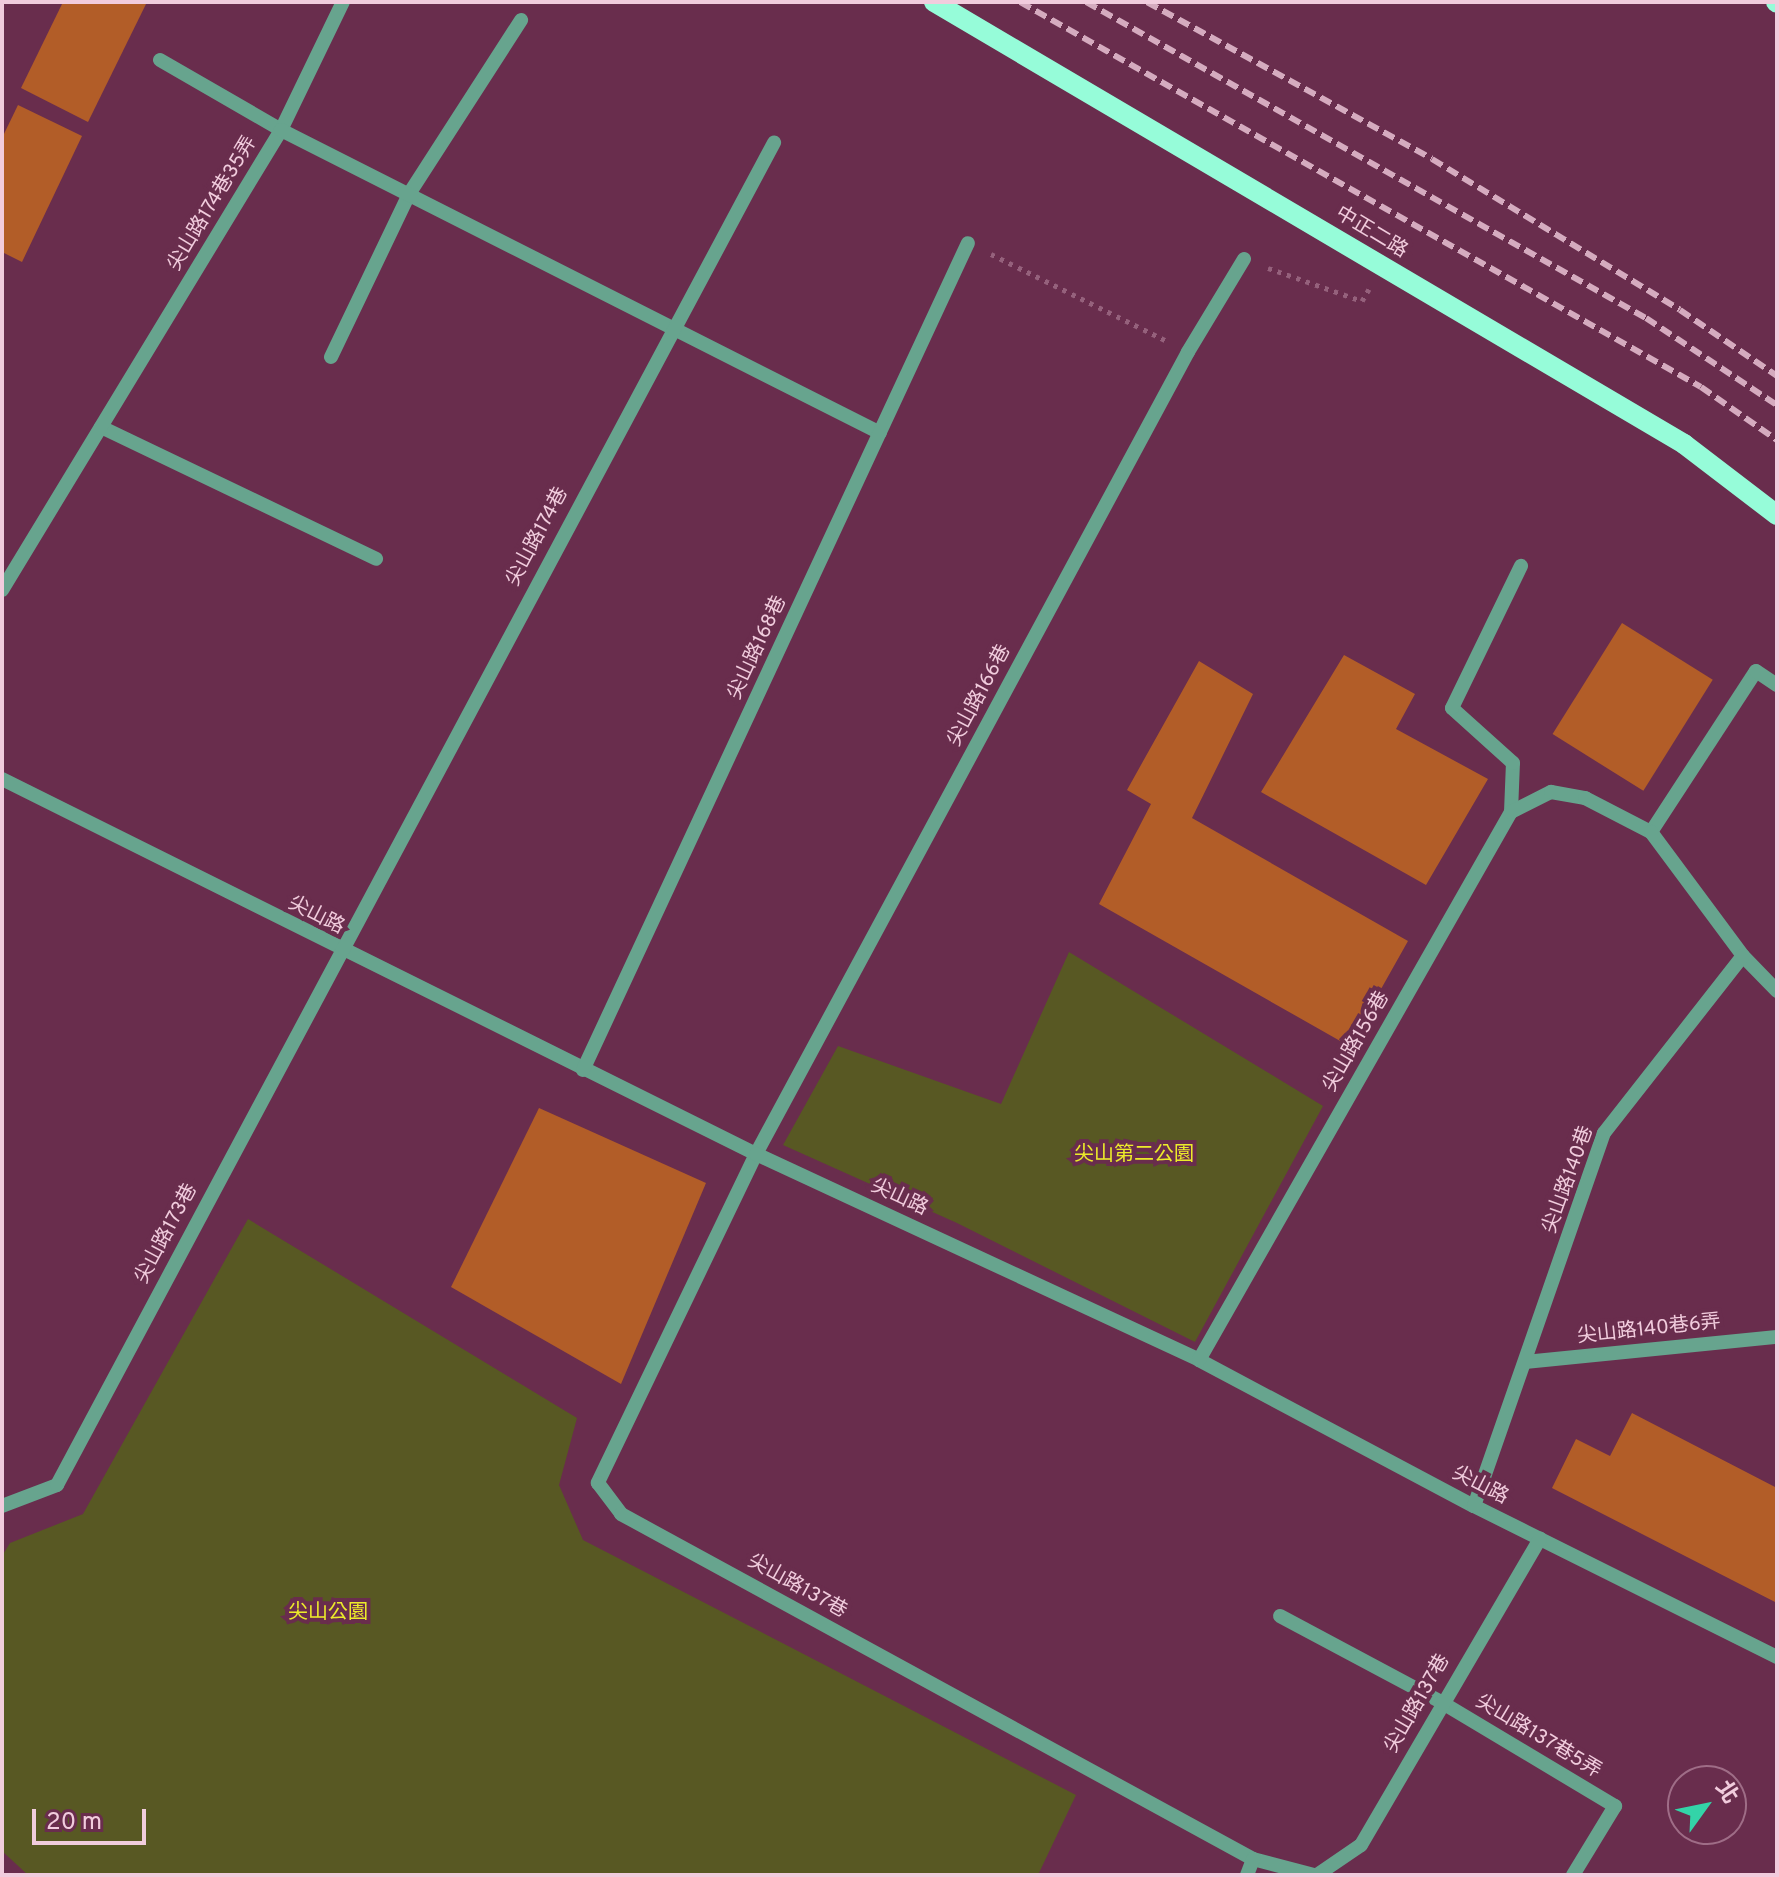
<!DOCTYPE html>
<meta charset="utf-8">
<style>
body{margin:0}
#map{position:relative;width:1779px;height:1877px;overflow:hidden;background:#692d4d;font-family:Overpass,"Noto Sans TC",sans-serif}
div>[style]{position:absolute}
[style*='--x']{left:calc(var(--x)*1px);top:calc(var(--y)*1px);width:calc(var(--w)*1px);rotate:calc(var(--a)*1deg)}
.green>*{inset:0;background:#585823}
.building>*{inset:0;background:#b25d28;transform-origin:0 0}
.path>*{height:5px;margin-top:-2.5px;transform-origin:0;background:repeating-linear-gradient(90deg,#95617c 0 4px,transparent 0 10px)}
.minor>*{height:14px;margin:-7px;padding:0 7px;transform-origin:7px;border-radius:7px;background:#67a48e}
.major>*{height:20px;margin:-10px;padding:0 10px;transform-origin:10px;border-radius:10px;background:#96fcd9}
.rail>*{height:6px;margin-top:-3px;transform-origin:0;background:repeating-linear-gradient(90deg,#d5abbf 0 12px,transparent 0 18px)}
span{translate:-50% -50%;white-space:nowrap;text-align:center;line-height:1.15;-webkit-text-stroke:8px #692d4d;paint-order:stroke}
.street-label{font-size:20px;color:#f1ccdd}
.park-label{font-size:20px;color:#eceb2a}
.frame{position:absolute;inset:0;border:4px solid #f1ccdd;pointer-events:none}
.north{position:absolute;left:1667px;top:1765px;width:80px;height:80px;box-sizing:border-box;background:#692d4d;border:2px solid #9f6d87;border-radius:50%;rotate:57deg;font-size:22px;font-weight:700;line-height:32px;text-align:center;color:#f1ccdd}
.north::after{content:'';display:block;margin:auto;width:28px;height:36px;background:#33d4a8;clip-path:polygon(50% 0,100% 100%,50% 72%,0 100%)}
.scale{position:absolute;left:32px;top:1809px;width:114px;height:36px;box-sizing:border-box;border:4px solid #f1ccdd;border-top:0;padding-left:10px;font-size:24px;line-height:28px;white-space:nowrap;color:#f1ccdd;-webkit-text-stroke:6px #692d4d;paint-order:stroke}
</style>
<div id="map">
<div class="green">
<div style="clip-path:polygon(1069px 952px,1323px 1106px,1195px 1342px,957px 1223px,783px 1145px,838px 1046px,1001px 1104px)"></div>
<div style="clip-path:polygon(248px 1219px,577px 1418px,559px 1485px,583px 1540px,1076px 1795px,1038px 1875px,28px 1875px,2px 1851px,2px 1556px,10px 1543px,83px 1514px)"></div>
</div>
<div class="building">
<div style="clip-path:polygon(63px 2px,147px 2px,88px 122px,21px 88px)"></div>
<div style="clip-path:polygon(18px 105px,82px 136px,22px 262px,2px 252px,2px 138px)"></div>
<div style="left:1622px;top:623px;width:107px;height:131px;rotate:32deg"></div>
<div style="clip-path:polygon(1344px 655px,1415px 694px,1396px 729px,1488px 779px,1426px 885px,1261px 792px)"></div>
<div style="clip-path:polygon(1199px 661px,1253px 694px,1192px 818px,1408px 941px,1349px 1046px,1099px 904px,1151px 804px,1127px 790px)"></div>
<div style="clip-path:polygon(539px 1108px,706px 1183px,621px 1384px,451px 1287px)"></div>
<div style="clip-path:polygon(1632px 1413px,1777px 1488px,1777px 1603px,1552px 1488px,1576px 1439px,1610px 1456px)"></div>
</div>
<div class="path">
<div style="--x:991;--y:254;--w:194;--a:26.3"></div>
<div style="--x:1268;--y:268;--w:100;--a:19.3"></div>
<div style="--x:1362;--y:301;--w:14;--a:-60"></div>
</div>
<div class="minor">
<div style="--x:160;--y:60;--w:140;--a:30"></div>
<div style="--x:281;--y:130;--w:142;--a:-64.2"></div>
<div style="--x:1244;--y:259;--w:109;--a:121.1"></div>
<div style="--x:1188;--y:352;--w:911;--a:118.31"></div>
<div style="--x:756;--y:1154;--w:365;--a:115.7"></div>
<div style="--x:598;--y:1483;--w:39;--a:53"></div>
<div style="--x:621;--y:1514;--w:720;--a:28.63"></div>
<div style="--x:1253;--y:1859;--w:63;--a:14.7"></div>
<div style="--x:331;--y:357;--w:181;--a:-64.4"></div>
<div style="--x:409;--y:194;--w:207;--a:-57.2"></div>
<div style="--x:101;--y:427;--w:305;--a:25.6"></div>
<div style="--x:2;--y:590;--w:538;--a:-58.76"></div>
<div style="--x:281;--y:130;--w:671;--a:26.83"></div>
<div style="--x:2;--y:779;--w:842;--a:26.44"></div>
<div style="--x:756;--y:1154;--w:489;--a:24.9"></div>
<div style="--x:1199;--y:1360;--w:311;--a:28"></div>
<div style="--x:1474;--y:1506;--w:339;--a:26.5"></div>
<div style="--x:1511;--y:812;--w:49;--a:-87.7"></div>
<div style="--x:1513;--y:763;--w:82;--a:-138"></div>
<div style="--x:1452;--y:708;--w:158;--a:-64.1"></div>
<div style="--x:1651;--y:832;--w:192;--a:-56.9"></div>
<div style="--x:1756;--y:671;--w:25;--a:34"></div>
<div style="--x:583;--y:1070;--w:912;--a:-65.04"></div>
<div style="--x:1199;--y:1360;--w:631;--a:-60.35"></div>
<div style="--x:1511;--y:812;--w:45;--a:-26.6"></div>
<div style="--x:1551;--y:792;--w:35;--a:10"></div>
<div style="--x:1585;--y:798;--w:74;--a:27.3"></div>
<div style="--x:1651;--y:832;--w:154;--a:53.4"></div>
<div style="--x:1743;--y:956;--w:49;--a:45.8"></div>
<div style="--x:1525;--y:1362;--w:253;--a:-5.7"></div>
<div style="--x:2;--y:1506;--w:59;--a:-20.9"></div>
<div style="--x:57;--y:1485;--w:1522;--a:-61.89"></div>
<div style="--x:1474;--y:1506;--w:395;--a:-70.8"></div>
<div style="--x:1604;--y:1133;--w:225;--a:-51.9"></div>
<div style="--x:1280;--y:1616;--w:183;--a:28.1"></div>
<div style="--x:1441;--y:1702;--w:203;--a:30.9"></div>
<div style="--x:1615;--y:1806;--w:81;--a:121.3"></div>
<div style="--x:1247;--y:1875;--w:17;--a:-69"></div>
<div style="--x:1317;--y:1875;--w:53;--a:-34.3"></div>
<div style="--x:1361;--y:1845;--w:355;--a:-59.7"></div>
</div>
<div class="major">
<div style="--x:934;--y:2;--w:871;--a:30.51"></div>
<div style="--x:1684;--y:444;--w:117;--a:37.4"></div>
<div style="--x:1776;--y:2;--w:1;--a:45"></div>
</div>
<div class="rail">
<div style="--x:1020;--y:2;--w:782;--a:29.48"></div>
<div style="--x:1701;--y:387;--w:93;--a:34.9"></div>
<div style="--x:1086;--y:2;--w:643;--a:29.44"></div>
<div style="--x:1646;--y:318;--w:157;--a:33.6"></div>
<div style="--x:1147;--y:2;--w:325;--a:28.8"></div>
<div style="--x:1432;--y:159;--w:290;--a:31.3"></div>
<div style="--x:1680;--y:310;--w:117;--a:34.2"></div>
</div>
<div class="street-label">
<span style="left:213px;top:204px;rotate:-59deg">尖山路174巷35弄</span>
<span style="left:1371px;top:233px;rotate:31deg">中正二路</span>
<span style="left:538px;top:537px;rotate:-62deg">尖山路174巷</span>
<span style="left:758px;top:648px;rotate:-65deg">尖山路168巷</span>
<span style="left:980px;top:696px;rotate:-62deg">尖山路166巷</span>
<span style="left:316px;top:916px;rotate:27deg">尖山路</span>
<span style="left:1357px;top:1042px;rotate:-60deg">尖山路156巷</span>
<span style="left:1569px;top:1180px;rotate:-70deg">尖山路140巷</span>
<span style="left:899px;top:1198px;rotate:25deg">尖山路</span>
<span style="left:167px;top:1234px;rotate:-62deg">尖山路173巷</span>
<span style="left:1649px;top:1330px;rotate:-6deg">尖山路140巷6弄</span>
<span style="left:1480px;top:1486px;rotate:27deg">尖山路</span>
<span style="left:797px;top:1587px;rotate:29deg">尖山路137巷</span>
<span style="left:1418px;top:1704px;rotate:-60deg">尖山路137巷</span>
<span style="left:1538px;top:1737px;rotate:31deg">尖山路137巷5弄</span>
</div>
<div class="park-label">
<span style="left:1134px;top:1155px">尖山第二公園</span>
<span style="left:328px;top:1613px">尖山公園</span>
</div>
<div class="frame"></div>
<div class="north">北</div>
<div class="scale">20 m</div>
</div>
